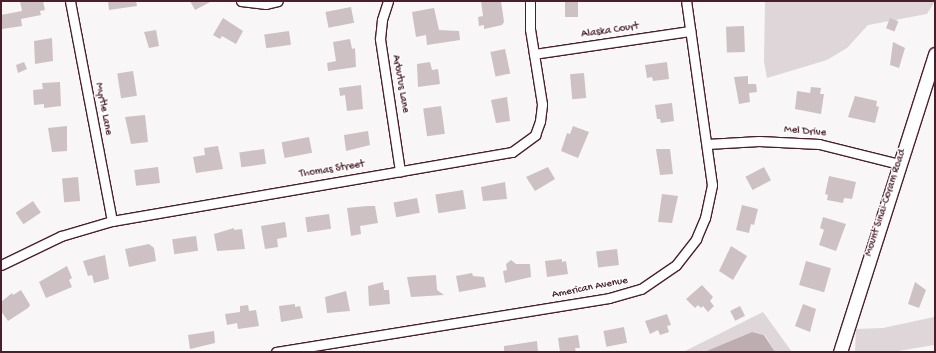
<!DOCTYPE html>
<style>
body{margin:0}
#map{position:relative;width:936px;height:353px;overflow:hidden;background:#f8f6f7;font-family:"Gochi Hand",sans-serif}
div>[style]{position:absolute}
[style*='--x']{left:calc(var(--x)*1px);top:calc(var(--y)*1px);width:calc(var(--w)*1px);rotate:calc(var(--a)*1deg)}
.green>*{inset:0;background:#ded6d9}
.water>*{inset:0;background:#bdadb0}
.building>*{inset:0;background:#cdc1c4;transform-origin:0 0}
.roads{filter:drop-shadow(1px 0 #4a1f2b) drop-shadow(-1px 0 #4a1f2b) drop-shadow(0 1px #4a1f2b) drop-shadow(0 -1px #4a1f2b)}
.street>*{height:9px;margin:-4.5px;padding:0 4.5px;transform-origin:4.5px;border-radius:4.5px;background:#fff}
.secondary>*{height:13px;margin:-6.5px;padding:0 6.5px;transform-origin:6.5px;border-radius:6.5px;background:#fff}
span{translate:-50% -50%;white-space:nowrap;text-align:center;line-height:1.15;-webkit-text-stroke:3px #fff;paint-order:stroke}
.street-label{font-size:11px;color:#4a1f2b}
.frame{position:absolute;inset:0;border:2px solid #4a1f2b;pointer-events:none}
</style>
<div id="map">
<div class="green">
<div style="clip-path:polygon(765px 1px,935px 1px,927px 14px,868px 25px,847px 48px,827px 60px,767px 78px,764px 62px)"></div>
<div style="clip-path:polygon(763px 312px,792px 352px,775px 352px,765px 335px,752px 332px,704px 352px,683px 352px)"></div>
<div style="clip-path:polygon(935px 313px,934px 345px,892px 352px,855px 352px,856px 329px,883px 328px,934px 317px)"></div>
</div>
<div class="water">
<div style="clip-path:polygon(752px 332px,764px 335px,775px 352px,704px 352px)"></div>
</div>
<div class="building">
<div style="clip-path:polygon(20px 1px,43px 1px,45px 10px,40px 11px,41px 15px,21px 19px,22px 26px,2px 29px,1px 15px,22px 11px)"></div>
<div style="clip-path:polygon(108px 1px,136px 1px,137px 6px,109px 10px)"></div>
<div style="clip-path:polygon(190px 1px,212px 1px,195px 10px)"></div>
<div style="clip-path:polygon(481px 1px,501px 1px,504px 22px,502px 25px,484px 29px,484px 25px,479px 26px,478px 17px,483px 16px)"></div>
<div style="left:565px;top:1px;width:13px;height:16px"></div>
<div style="left:351px;top:7px;width:16px;height:26px;rotate:79deg"></div>
<div style="clip-path:polygon(434px 8px,439px 30px,459px 31px,460px 40px,427px 45px,426px 35px,416px 37px,412px 12px)"></div>
<div style="clip-path:polygon(223px 18px,243px 31px,236px 44px,222px 36px,220px 39px,213px 35px)"></div>
<div style="left:890px;top:18px;width:9px;height:11px;rotate:21deg"></div>
<div style="left:744px;top:26px;width:26px;height:18px;rotate:88deg"></div>
<div style="clip-path:polygon(156px 30px,159px 46px,149px 48px,144px 32px)"></div>
<div style="left:289px;top:31px;width:14px;height:25px;rotate:82deg"></div>
<div style="clip-path:polygon(52px 38px,53px 61px,35px 64px,34px 41px)"></div>
<div style="clip-path:polygon(350px 39px,352px 49px,355px 48px,356px 67px,328px 71px,327px 63px,336px 61px,333px 42px)"></div>
<div style="clip-path:polygon(893px 42px,905px 48px,899px 68px,890px 65px)"></div>
<div style="left:505px;top:49px;width:25px;height:15px;rotate:78deg"></div>
<div style="clip-path:polygon(24px 62px,27px 69px,18px 73px,16px 65px)"></div>
<div style="clip-path:polygon(430px 62px,432px 70px,438px 69px,440px 84px,418px 87px,417px 64px)"></div>
<div style="clip-path:polygon(667px 62px,669px 79px,653px 81px,652px 77px,647px 78px,645px 65px)"></div>
<div style="left:133px;top:71px;width:25px;height:16px;rotate:81deg"></div>
<div style="left:584px;top:73px;width:25px;height:14px;rotate:85deg"></div>
<div style="clip-path:polygon(748px 76px,748px 84px,756px 84px,757px 92px,749px 93px,750px 102px,739px 104px,734px 77px)"></div>
<div style="clip-path:polygon(60px 82px,61px 106px,44px 108px,44px 104px,34px 105px,33px 90px,43px 89px,42px 83px)"></div>
<div style="clip-path:polygon(361px 85px,363px 109px,347px 111px,345px 95px,340px 96px,339px 88px)"></div>
<div style="clip-path:polygon(811px 87px,821px 88px,820px 94px,824px 94px,821px 114px,795px 109px,797px 91px,810px 93px)"></div>
<div style="clip-path:polygon(855px 96px,877px 101px,876px 106px,879px 107px,875px 123px,848px 117px)"></div>
<div style="clip-path:polygon(507px 97px,510px 121px,496px 123px,491px 100px)"></div>
<div style="clip-path:polygon(672px 103px,674px 121px,661px 123px,660px 119px,657px 119px,655px 105px)"></div>
<div style="left:441px;top:106px;width:28px;height:18px;rotate:82deg"></div>
<div style="clip-path:polygon(145px 115px,148px 142px,131px 144px,125px 117px)"></div>
<div style="clip-path:polygon(67px 126px,67px 151px,52px 152px,48px 128px)"></div>
<div style="clip-path:polygon(573px 126px,589px 132px,578px 158px,561px 151px,567px 133px,570px 134px)"></div>
<div style="clip-path:polygon(368px 131px,370px 145px,346px 151px,344px 135px)"></div>
<div style="left:309px;top:137px;width:16px;height:28px;rotate:79deg"></div>
<div style="clip-path:polygon(218px 146px,223px 169px,196px 173px,193px 157px,205px 155px,204px 148px)"></div>
<div style="left:264px;top:149px;width:15px;height:25px;rotate:82deg"></div>
<div style="clip-path:polygon(656px 149px,670px 149px,673px 174px,660px 175px)"></div>
<div style="left:158px;top:167px;width:16px;height:24px;rotate:83deg"></div>
<div style="clip-path:polygon(548px 167px,555px 179px,535px 191px,526px 177px)"></div>
<div style="left:764px;top:167px;width:15px;height:21px;rotate:62deg"></div>
<div style="clip-path:polygon(829px 176px,856px 182px,852px 199px,844px 198px,843px 203px,827px 200px,828px 195px,825px 194px)"></div>
<div style="left:78px;top:177px;width:24px;height:16px;rotate:85deg"></div>
<div style="clip-path:polygon(505px 182px,507px 199px,483px 201px,481px 187px)"></div>
<div style="left:463px;top:190px;width:19px;height:28px;rotate:81deg"></div>
<div style="clip-path:polygon(662px 194px,678px 196px,672px 223px,658px 222px)"></div>
<div style="left:417px;top:198px;width:15px;height:24px;rotate:79deg"></div>
<div style="left:33px;top:201px;width:14px;height:21px;rotate:56deg"></div>
<div style="clip-path:polygon(742px 205px,758px 209px,754px 225px,751px 224px,749px 233px,736px 230px)"></div>
<div style="clip-path:polygon(367px 206px,375px 206px,378px 223px,360px 226px,361px 234px,351px 236px,347px 208px)"></div>
<div style="left:329px;top:214px;width:15px;height:24px;rotate:82deg"></div>
<div style="clip-path:polygon(823px 217px,846px 224px,836px 251px,819px 245px,824px 230px,820px 228px)"></div>
<div style="clip-path:polygon(285px 222px,287px 237px,277px 239px,278px 247px,265px 249px,261px 226px)"></div>
<div style="clip-path:polygon(234px 228px,234px 230px,242px 229px,245px 249px,217px 251px,214px 234px)"></div>
<div style="left:196px;top:236px;width:15px;height:24px;rotate:82deg"></div>
<div style="clip-path:polygon(149px 244px,154px 248px,156px 261px,129px 267px,125px 249px)"></div>
<div style="clip-path:polygon(731px 246px,747px 256px,733px 280px,719px 271px)"></div>
<div style="left:617px;top:249px;width:16px;height:21px;rotate:83deg"></div>
<div style="clip-path:polygon(105px 255px,109px 279px,94px 283px,92px 275px,88px 276px,83px 261px)"></div>
<div style="clip-path:polygon(562px 259px,562px 262px,566px 261px,568px 274px,547px 277px,545px 261px)"></div>
<div style="clip-path:polygon(511px 260px,516px 264px,530px 264px,531px 277px,505px 283px,503px 271px,507px 270px,506px 264px)"></div>
<div style="left:806px;top:261px;width:26px;height:25px;rotate:16deg"></div>
<div style="clip-path:polygon(67px 266px,72px 278px,69px 280px,72px 287px,46px 298px,39px 282px)"></div>
<div style="clip-path:polygon(472px 273px,473px 276px,484px 277px,486px 287px,459px 292px,456px 276px)"></div>
<div style="clip-path:polygon(436px 275px,437px 290px,444px 295px,411px 297px,407px 277px)"></div>
<div style="clip-path:polygon(383px 282px,384px 290px,389px 290px,390px 304px,369px 306px,368px 286px)"></div>
<div style="clip-path:polygon(915px 282px,926px 290px,919px 308px,908px 304px)"></div>
<div style="clip-path:polygon(702px 285px,713px 297px,710px 301px,714px 306px,708px 312px,703px 306px,701px 308px,698px 305px,695px 308px,686px 299px)"></div>
<div style="clip-path:polygon(21px 290px,30px 305px,28px 308px,8px 321px,1px 311px,1px 302px,12px 293px,13px 295px)"></div>
<div style="clip-path:polygon(346px 291px,350px 311px,327px 313px,325px 297px)"></div>
<div style="clip-path:polygon(295px 304px,295px 307px,300px 306px,303px 318px,281px 322px,279px 306px)"></div>
<div style="clip-path:polygon(803px 304px,816px 309px,810px 332px,795px 326px)"></div>
<div style="clip-path:polygon(248px 305px,249px 311px,256px 310px,259px 326px,238px 329px,237px 323px,227px 325px,225px 314px,240px 312px,240px 306px)"></div>
<div style="left:740px;top:306px;width:11px;height:11px;rotate:63deg"></div>
<div style="clip-path:polygon(667px 314px,671px 325px,667px 326px,669px 332px,660px 335px,658px 330px,650px 334px,645px 321px)"></div>
<div style="left:624px;top:327px;width:16px;height:21px;rotate:79deg"></div>
<div style="clip-path:polygon(214px 331px,215px 343px,190px 349px,188px 335px)"></div>
<div style="clip-path:polygon(578px 335px,580px 348px,575px 348px,576px 352px,560px 352px,558px 338px)"></div>
<div style="clip-path:polygon(537px 341px,538px 352px,504px 352px,504px 346px)"></div>
</div>
<div class="roads">
<div class="street">
<div style="--x:70;--y:1;--w:224;--a:79.2"></div>
<div style="--x:241;--y:1;--w:25;--a:7"></div>
<div style="--x:266;--y:4;--w:12;--a:-14"></div>
<div style="--x:388;--y:1;--w:20;--a:108"></div>
<div style="--x:382;--y:20;--w:19;--a:96"></div>
<div style="--x:380;--y:39;--w:134;--a:81.4"></div>
<div style="--x:534;--y:54;--w:158;--a:-8.4"></div>
<div style="--x:707;--y:144;--w:52;--a:-3.3"></div>
<div style="--x:759;--y:141;--w:60;--a:2.9"></div>
<div style="--x:819;--y:144;--w:82;--a:14"></div>
<div style="--x:1;--y:265;--w:67;--a:-25.8"></div>
<div style="--x:61;--y:236;--w:53;--a:-16.4"></div>
<div style="--x:112;--y:221;--w:406;--a:-9.8"></div>
<div style="--x:512;--y:152;--w:29;--a:-36"></div>
<div style="--x:535;--y:135;--w:15;--a:-70"></div>
<div style="--x:540;--y:121;--w:17;--a:-83"></div>
<div style="--x:542;--y:104;--w:76;--a:-99.1"></div>
<div style="--x:530;--y:29;--w:28;--a:-90"></div>
<div style="--x:276;--y:352;--w:337;--a:-9.2"></div>
<div style="--x:609;--y:298;--w:33;--a:-16"></div>
<div style="--x:641;--y:289;--w:42;--a:-34.4"></div>
<div style="--x:676;--y:265;--w:33;--a:-52"></div>
<div style="--x:696;--y:239;--w:23;--a:-67"></div>
<div style="--x:705;--y:218;--w:34;--a:-78"></div>
<div style="--x:712;--y:185;--w:186;--a:-98"></div>
</div>
<div class="secondary">
<div style="--x:840;--y:352;--w:313;--a:-72.3"></div>
</div>
</div>
<div class="street-label">
<span style="left:610px;top:31px;rotate:-8deg">Alaska Court</span>
<span style="left:400px;top:84px;rotate:80deg">Arbutus Lane</span>
<span style="left:103px;top:109px;rotate:79deg">Myrtle Lane</span>
<span style="left:805px;top:132px;rotate:5deg">Mel Drive</span>
<span style="left:332px;top:170px;rotate:-9deg">Thomas Street</span>
<span style="left:886px;top:203px;rotate:-72deg">Mount Sinai-Coram Road</span>
<span style="left:590px;top:288px;rotate:-11deg">American Avenue</span>
</div>
<div class="frame"></div>
</div>
